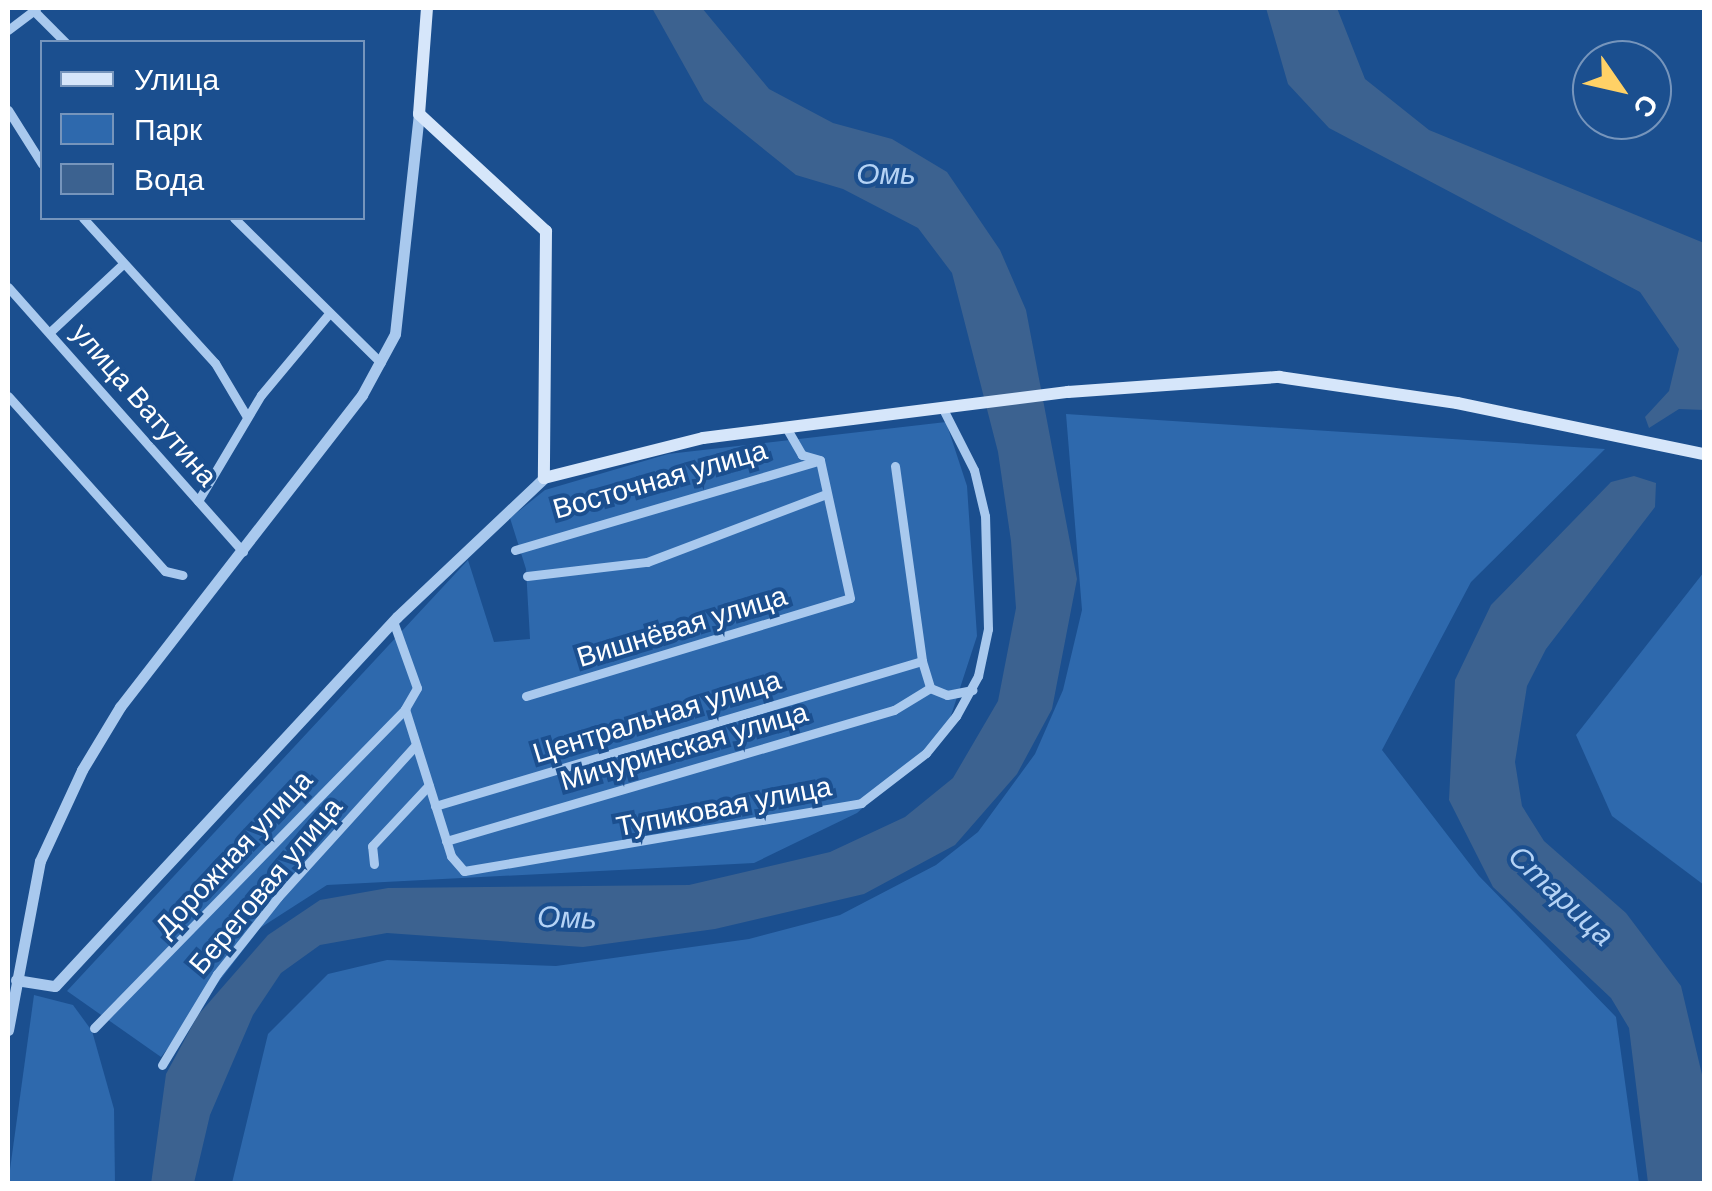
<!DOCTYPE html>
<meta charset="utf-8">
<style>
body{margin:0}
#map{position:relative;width:1712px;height:1191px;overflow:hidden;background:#1b4f8f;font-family:"DM Sans",sans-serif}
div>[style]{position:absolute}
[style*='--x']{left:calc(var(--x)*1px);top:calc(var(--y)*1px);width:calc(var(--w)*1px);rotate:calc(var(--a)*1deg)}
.green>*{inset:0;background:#2e69ad}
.water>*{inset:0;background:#3c6290}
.minor>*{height:9px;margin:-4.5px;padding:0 4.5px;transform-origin:4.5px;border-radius:4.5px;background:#a9c9ee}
.tertiary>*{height:11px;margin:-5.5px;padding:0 5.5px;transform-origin:5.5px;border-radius:5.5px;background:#a9c9ee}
.secondary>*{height:12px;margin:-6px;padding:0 6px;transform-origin:6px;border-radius:6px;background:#d6e6fa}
span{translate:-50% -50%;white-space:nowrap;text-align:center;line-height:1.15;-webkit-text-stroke:8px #1b4f8f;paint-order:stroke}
.street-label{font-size:28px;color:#fff}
.water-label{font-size:30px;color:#b5d3f5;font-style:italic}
.frame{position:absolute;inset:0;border:10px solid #fff;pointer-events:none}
.legend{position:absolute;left:40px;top:40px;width:325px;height:180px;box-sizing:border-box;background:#1b4f8f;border:2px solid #7695bc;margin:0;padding:12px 18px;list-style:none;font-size:30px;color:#fff}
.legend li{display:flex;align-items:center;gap:20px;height:50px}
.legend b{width:50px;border:2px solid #7695bc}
.north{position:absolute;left:1572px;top:40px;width:100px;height:100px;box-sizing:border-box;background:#1b4f8f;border:2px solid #7695bc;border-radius:50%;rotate:124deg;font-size:28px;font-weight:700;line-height:40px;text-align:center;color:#fff}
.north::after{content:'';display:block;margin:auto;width:35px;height:45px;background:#ffd166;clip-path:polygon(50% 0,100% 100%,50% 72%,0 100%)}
</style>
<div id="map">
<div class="green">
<div style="clip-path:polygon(1066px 414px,1605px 449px,1471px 582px,1382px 750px,1479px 876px,1616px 1017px,1639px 1183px,232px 1183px,268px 1034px,328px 974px,387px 960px,556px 966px,749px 939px,840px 915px,936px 865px,978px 832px,1035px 754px,1063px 690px,1082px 610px)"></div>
<div style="clip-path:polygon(946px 422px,967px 486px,977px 636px,944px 737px,857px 813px,754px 863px,327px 885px,260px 928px,161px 1057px,67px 991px,468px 560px,494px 642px,530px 639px,526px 569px,510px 518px,545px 490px,668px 454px)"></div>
<div style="clip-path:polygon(1704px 572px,1704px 885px,1612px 816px,1576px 735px)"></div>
<div style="clip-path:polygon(34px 995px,73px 1005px,92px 1031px,114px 1109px,115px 1183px,8px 1184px)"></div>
</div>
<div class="water">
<div style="clip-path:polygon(652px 8px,702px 8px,769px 89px,833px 123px,892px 139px,947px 172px,1000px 250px,1026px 310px,1077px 579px,1052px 709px,1017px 774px,955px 845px,864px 894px,715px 929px,583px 947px,387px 933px,320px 945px,281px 973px,253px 1015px,210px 1115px,194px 1183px,151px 1184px,166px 1074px,198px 1015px,268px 935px,320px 900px,388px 888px,689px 885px,830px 852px,905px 817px,953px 778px,998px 701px,1016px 608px,1011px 541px,998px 452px,952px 273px,918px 228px,843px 189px,796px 175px,704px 101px)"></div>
<div style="clip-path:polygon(1266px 8px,1337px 8px,1365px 79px,1429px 130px,1704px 243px,1704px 410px,1679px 409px,1649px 428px,1645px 417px,1669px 391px,1679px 349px,1640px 292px,1329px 128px,1288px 84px)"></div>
<div style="clip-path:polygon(1634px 476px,1656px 483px,1655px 507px,1546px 649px,1527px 686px,1515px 762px,1522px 806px,1544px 841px,1626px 913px,1681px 986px,1704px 1083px,1704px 1183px,1648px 1183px,1629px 1028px,1611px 998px,1493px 887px,1449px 800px,1455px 680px,1491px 605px,1611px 482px)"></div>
</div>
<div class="minor">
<div style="--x:34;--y:11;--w:44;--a:45"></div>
<div style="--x:8;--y:30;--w:35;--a:-37"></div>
<div style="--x:8;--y:110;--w:64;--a:57.8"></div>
<div style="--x:83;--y:218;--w:196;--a:47.7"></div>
<div style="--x:215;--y:363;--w:63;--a:59.3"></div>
<div style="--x:234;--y:218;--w:206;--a:44.6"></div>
<div style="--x:8;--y:287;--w:354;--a:48.4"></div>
<div style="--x:50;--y:332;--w:100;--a:-43"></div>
<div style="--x:8;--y:396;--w:235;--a:48.1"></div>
<div style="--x:165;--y:571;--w:18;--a:13"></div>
<div style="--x:895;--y:466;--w:197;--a:82.1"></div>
<div style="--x:198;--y:501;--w:123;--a:-59.3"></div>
<div style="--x:261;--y:395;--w:104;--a:-50.1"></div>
<div style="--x:515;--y:550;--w:315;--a:-16.4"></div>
<div style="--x:527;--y:576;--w:121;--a:-6.7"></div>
<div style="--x:647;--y:562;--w:191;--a:-20.8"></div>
<div style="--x:393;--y:621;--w:71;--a:70.3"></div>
<div style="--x:417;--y:688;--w:24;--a:120"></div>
<div style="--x:405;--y:709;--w:154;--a:72.6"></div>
<div style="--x:451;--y:856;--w:20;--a:49"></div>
<div style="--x:464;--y:871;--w:403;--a:-9.7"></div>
<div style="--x:861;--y:803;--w:82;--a:-37.6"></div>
<div style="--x:926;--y:753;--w:48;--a:-51"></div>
<div style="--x:956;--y:716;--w:46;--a:-61.2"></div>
<div style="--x:978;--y:676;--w:48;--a:-78"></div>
<div style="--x:988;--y:629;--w:113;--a:-91.5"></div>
<div style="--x:985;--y:516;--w:47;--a:-103.4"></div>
<div style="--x:974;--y:470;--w:71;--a:-116.9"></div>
<div style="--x:526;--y:696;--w:338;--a:-16.8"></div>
<div style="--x:850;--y:598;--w:141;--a:-102.3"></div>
<div style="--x:820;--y:460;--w:19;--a:-164"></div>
<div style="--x:802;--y:455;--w:32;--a:-120"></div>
<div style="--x:435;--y:806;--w:508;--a:-16.58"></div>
<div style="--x:922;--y:661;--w:28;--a:73"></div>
<div style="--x:930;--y:688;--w:18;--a:22"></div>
<div style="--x:947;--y:695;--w:26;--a:-11"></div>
<div style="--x:446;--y:841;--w:467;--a:-16.3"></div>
<div style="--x:894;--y:710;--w:42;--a:-31.4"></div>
<div style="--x:374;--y:864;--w:18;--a:-96"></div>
<div style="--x:372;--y:846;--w:83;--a:-46.9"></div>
<div style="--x:94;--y:1028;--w:446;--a:-45.7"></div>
<div style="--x:162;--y:1065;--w:106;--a:-58.9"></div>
<div style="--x:217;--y:974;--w:98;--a:-51.6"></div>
<div style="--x:278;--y:897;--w:205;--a:-47.8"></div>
</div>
<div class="tertiary">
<div style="--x:16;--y:980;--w:39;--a:9"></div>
<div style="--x:55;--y:986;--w:503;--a:-47.17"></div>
<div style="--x:397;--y:617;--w:202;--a:-43.4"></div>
<div style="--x:8;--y:1030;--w:172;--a:-79.3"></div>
<div style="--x:40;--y:861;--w:100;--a:-65.2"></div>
<div style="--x:82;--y:770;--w:74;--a:-58.9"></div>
<div style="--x:120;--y:707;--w:395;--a:-52.2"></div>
<div style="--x:362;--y:395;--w:69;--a:-61.6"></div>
<div style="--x:395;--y:334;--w:221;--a:-83.8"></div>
</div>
<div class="secondary">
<div style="--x:427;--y:8;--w:106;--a:94.3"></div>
<div style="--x:419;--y:114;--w:173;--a:42.7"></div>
<div style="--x:546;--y:231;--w:247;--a:90.5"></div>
<div style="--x:544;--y:478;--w:164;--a:-14.1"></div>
<div style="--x:703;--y:438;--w:368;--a:-7.2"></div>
<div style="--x:1068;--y:392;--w:212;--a:-4.1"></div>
<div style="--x:1279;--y:377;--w:180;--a:8.3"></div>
<div style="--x:1457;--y:403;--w:252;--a:11.7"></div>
</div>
<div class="street-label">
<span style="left:144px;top:405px;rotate:49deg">улица Ватутина</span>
<span style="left:660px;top:480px;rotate:-16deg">Восточная улица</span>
<span style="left:682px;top:627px;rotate:-17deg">Вишнёвая улица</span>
<span style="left:657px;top:717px;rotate:-17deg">Центральная улица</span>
<span style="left:684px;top:747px;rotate:-16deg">Мичуринская улица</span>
<span style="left:724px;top:807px;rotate:-11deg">Тупиковая улица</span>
<span style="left:234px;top:854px;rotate:-47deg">Дорожная улица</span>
<span style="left:266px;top:886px;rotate:-50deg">Береговая улица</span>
</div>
<div class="water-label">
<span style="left:886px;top:174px">Омь</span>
<span style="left:1561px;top:896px;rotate:43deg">Старица</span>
<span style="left:567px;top:918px;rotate:2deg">Омь</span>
</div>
<div class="frame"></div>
<ul class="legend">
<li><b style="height:12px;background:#d6e6fa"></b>Улица</li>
<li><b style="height:28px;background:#2e69ad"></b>Парк</li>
<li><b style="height:28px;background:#3c6290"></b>Вода</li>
</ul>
<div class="north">С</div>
</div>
